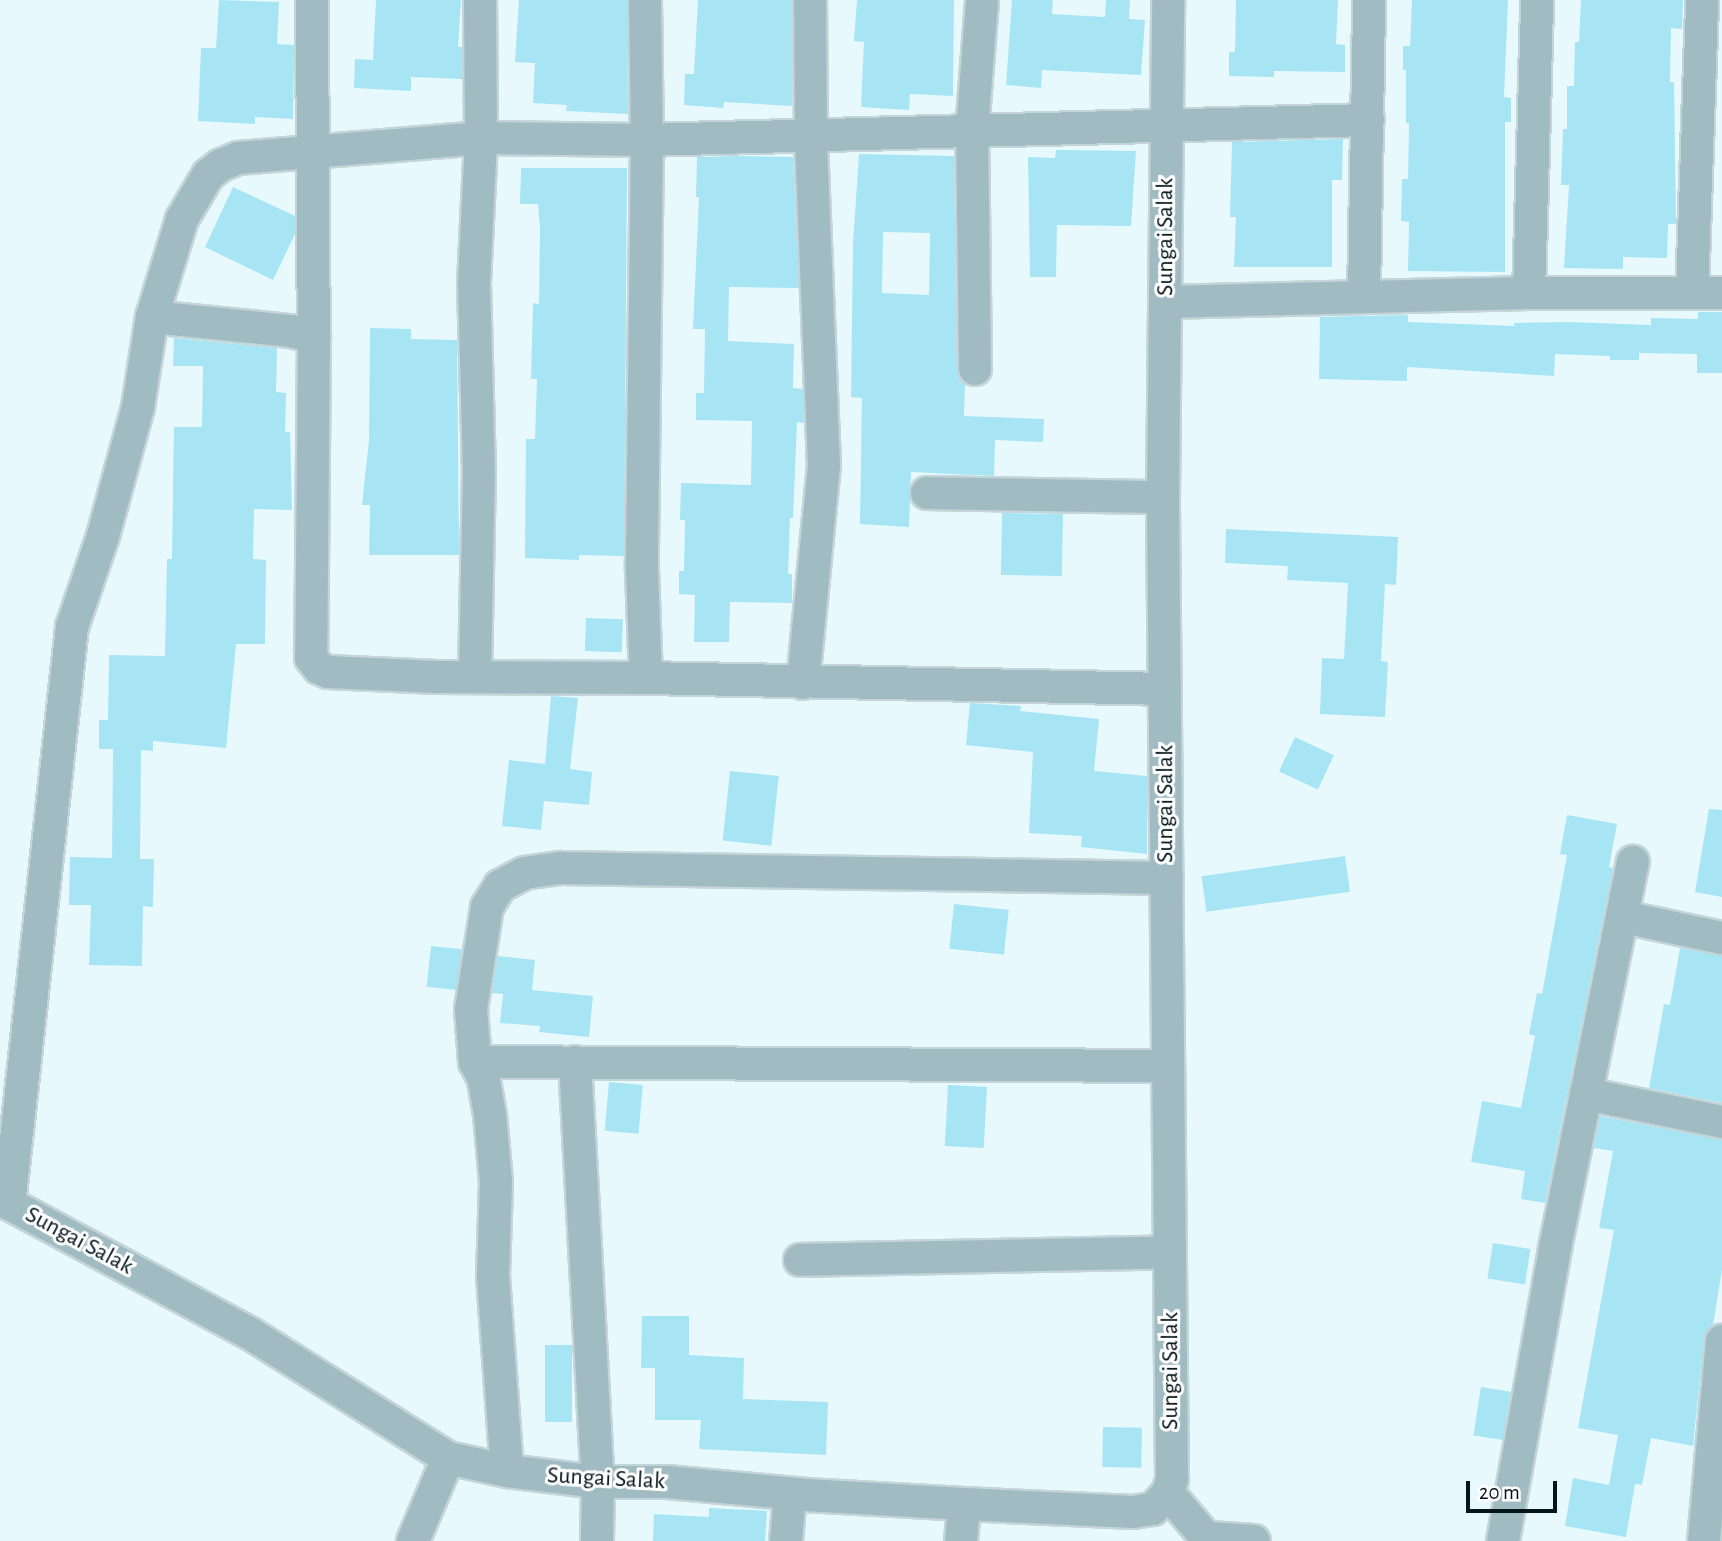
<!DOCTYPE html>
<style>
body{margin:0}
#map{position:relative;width:1722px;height:1541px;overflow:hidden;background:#e8f9fe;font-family:"Alegreya Sans",sans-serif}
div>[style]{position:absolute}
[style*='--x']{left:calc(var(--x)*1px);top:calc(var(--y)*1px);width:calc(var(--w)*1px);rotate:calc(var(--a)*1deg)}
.building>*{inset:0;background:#a7e5f5;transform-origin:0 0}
.roads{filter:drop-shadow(2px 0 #c4d5d9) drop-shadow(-2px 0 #c4d5d9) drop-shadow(0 2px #c4d5d9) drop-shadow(0 -2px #c4d5d9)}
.street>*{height:32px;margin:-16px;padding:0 16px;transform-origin:16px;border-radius:16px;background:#a1bbc2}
span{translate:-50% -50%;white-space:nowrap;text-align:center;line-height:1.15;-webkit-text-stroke:6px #fff;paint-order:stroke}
.street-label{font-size:24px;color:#051519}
.scale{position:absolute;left:1466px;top:1481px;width:91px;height:32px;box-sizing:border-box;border:4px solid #051519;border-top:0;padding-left:9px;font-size:21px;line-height:24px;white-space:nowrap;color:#051519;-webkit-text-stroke:5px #fff;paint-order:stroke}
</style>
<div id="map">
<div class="building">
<div style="clip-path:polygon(219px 0,279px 2px,277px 44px,294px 45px,293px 119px,255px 117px,255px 124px,198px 121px,201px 48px,216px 48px)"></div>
<div style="clip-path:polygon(376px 0,461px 0,458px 47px,462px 47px,462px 79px,411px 77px,411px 91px,354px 88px,355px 59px,373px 60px)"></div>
<div style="clip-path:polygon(519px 0,627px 0,628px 114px,566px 111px,567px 105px,533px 103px,535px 63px,515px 62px)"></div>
<div style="clip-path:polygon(698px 0,792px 0,792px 106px,724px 102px,723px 108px,684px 105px,685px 74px,694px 74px)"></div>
<div style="clip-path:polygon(857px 0,954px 0,953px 96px,910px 94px,909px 110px,861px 107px,864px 42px,854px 41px)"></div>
<div style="clip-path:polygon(1012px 0,1053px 0,1052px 14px,1105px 17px,1106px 0,1130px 0,1129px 19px,1145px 20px,1141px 75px,1042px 70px,1041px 88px,1006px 85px)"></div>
<div style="clip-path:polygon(1236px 0,1338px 0,1336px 44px,1345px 45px,1345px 72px,1274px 71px,1274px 77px,1229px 76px,1229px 52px,1235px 52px)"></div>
<div style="clip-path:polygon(1412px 0,1508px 0,1504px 97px,1511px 98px,1511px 122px,1505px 122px,1505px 272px,1408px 271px,1409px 222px,1401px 221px,1402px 179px,1408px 179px,1409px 123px,1406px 123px,1406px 70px,1403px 70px,1403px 46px,1410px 46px)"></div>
<div style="clip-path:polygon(1581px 0,1683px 0,1682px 29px,1671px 28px,1670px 82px,1674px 82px,1676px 224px,1668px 224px,1667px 258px,1623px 257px,1623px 269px,1564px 268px,1569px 185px,1561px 185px,1563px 129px,1567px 129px,1567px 86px,1574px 86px,1575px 42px,1579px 42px)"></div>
<div style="clip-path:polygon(1343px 139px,1342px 180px,1332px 180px,1332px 267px,1234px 267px,1236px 217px,1230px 217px,1232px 142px)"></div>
<div style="clip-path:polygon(1056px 150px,1136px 151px,1131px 226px,1057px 225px,1056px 277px,1030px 277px,1028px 157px,1055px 158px)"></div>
<div style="clip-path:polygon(evenodd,859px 154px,954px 156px,957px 369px,965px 384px,964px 416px,1044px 419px,1043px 442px,995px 440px,994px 476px,911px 472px,909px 527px,860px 524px,862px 398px,851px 397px,853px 244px,859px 154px,883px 232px,930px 233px,929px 295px,882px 293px,883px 232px)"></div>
<div style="clip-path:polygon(740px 156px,793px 157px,799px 288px,729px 287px,728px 341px,794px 344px,793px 388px,803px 389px,804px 423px,797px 422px,793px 518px,790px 518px,788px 574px,792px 574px,792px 603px,730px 602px,729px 642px,694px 642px,695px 595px,679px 594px,679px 571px,684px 571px,685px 520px,680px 520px,681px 483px,751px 485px,752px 421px,696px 420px,696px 393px,704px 393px,705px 329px,693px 329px,699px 197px,696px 197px,697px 157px)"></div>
<div style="clip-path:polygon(521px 168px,627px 168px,624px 556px,579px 555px,579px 560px,525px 558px,526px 439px,535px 439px,537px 379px,531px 379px,533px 303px,539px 304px,540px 228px,538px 204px,520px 204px)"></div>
<div style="clip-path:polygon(233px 187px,295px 216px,295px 234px,273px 280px,205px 247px)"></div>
<div style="clip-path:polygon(1698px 312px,1722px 312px,1722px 373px,1697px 373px,1697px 354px,1639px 353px,1639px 360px,1610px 360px,1610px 356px,1555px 354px,1554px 376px,1407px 367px,1407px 381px,1319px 379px,1320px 317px,1408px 315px,1408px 322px,1514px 326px,1514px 323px,1567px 322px,1651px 325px,1651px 318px,1698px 319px)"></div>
<div style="clip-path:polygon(370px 328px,411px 329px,411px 339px,457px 340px,459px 555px,369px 555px,370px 505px,362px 505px,369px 440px)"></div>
<div style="clip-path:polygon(174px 338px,277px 348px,276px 392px,286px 393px,285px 432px,290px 432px,292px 510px,254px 509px,253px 559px,266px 560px,265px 644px,236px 644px,226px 748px,153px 741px,153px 751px,141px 750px,140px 859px,154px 859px,153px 907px,143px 906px,142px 966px,89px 965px,91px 905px,69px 905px,70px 857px,112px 858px,113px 749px,99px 749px,99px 720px,108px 720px,109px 655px,165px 656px,167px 559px,172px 559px,174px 427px,202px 427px,203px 366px,173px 366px)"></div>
<div style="left:1002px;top:513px;width:61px;height:62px;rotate:1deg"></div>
<div style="clip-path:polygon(1226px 529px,1398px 537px,1396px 585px,1385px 584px,1381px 661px,1388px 662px,1385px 717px,1320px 714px,1322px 658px,1344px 659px,1348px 583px,1287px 580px,1288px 566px,1225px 563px)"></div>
<div style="left:586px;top:618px;width:37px;height:33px;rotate:2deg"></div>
<div style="clip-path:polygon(551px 696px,578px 698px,570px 769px,592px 772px,589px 805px,544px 801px,541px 830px,502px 826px,509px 760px,545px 764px)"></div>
<div style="clip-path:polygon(970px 703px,1021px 706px,1020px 711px,1099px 719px,1094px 771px,1147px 776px,1147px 854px,1081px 847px,1082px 836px,1029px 833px,1033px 752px,966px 745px)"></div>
<div style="left:1295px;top:737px;width:43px;height:38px;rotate:25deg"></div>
<div style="left:730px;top:771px;width:49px;height:70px;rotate:6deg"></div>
<div style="clip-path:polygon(1709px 809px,1722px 810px,1722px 897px,1695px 892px)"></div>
<div style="clip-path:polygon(1567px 815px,1617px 824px,1609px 867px,1613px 868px,1545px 1203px,1521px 1199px,1525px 1171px,1471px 1162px,1482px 1101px,1521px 1108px,1535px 1036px,1529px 1034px,1537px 993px,1542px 994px,1567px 855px,1560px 854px)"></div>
<div style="left:1345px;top:856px;width:36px;height:145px;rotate:82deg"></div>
<div style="left:954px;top:904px;width:55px;height:45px;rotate:6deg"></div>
<div style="left:431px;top:946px;width:31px;height:41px;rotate:6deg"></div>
<div style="clip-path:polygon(1680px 948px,1722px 956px,1722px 1103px,1649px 1088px,1664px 1004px,1670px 1005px)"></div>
<div style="clip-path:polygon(498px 956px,535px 960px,532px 990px,593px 996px,589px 1037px,539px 1032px,540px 1026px,500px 1023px,503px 994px,492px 993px)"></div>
<div style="left:609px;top:1082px;width:34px;height:49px;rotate:5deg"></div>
<div style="left:948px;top:1085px;width:39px;height:61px;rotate:3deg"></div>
<div style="clip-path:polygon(1600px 1116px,1722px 1140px,1722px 1270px,1713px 1325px,1704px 1339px,1693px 1446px,1651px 1438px,1642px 1485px,1635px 1484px,1626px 1537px,1565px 1526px,1573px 1478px,1609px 1485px,1618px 1435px,1578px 1428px,1614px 1230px,1599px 1228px,1613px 1151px,1594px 1148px)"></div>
<div style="left:1493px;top:1243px;width:38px;height:36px;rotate:9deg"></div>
<div style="clip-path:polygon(642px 1316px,689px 1316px,689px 1355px,744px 1358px,743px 1399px,828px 1402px,826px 1455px,699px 1449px,701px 1420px,655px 1420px,655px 1368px,641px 1368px)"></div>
<div style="left:545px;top:1345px;width:27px;height:77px"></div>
<div style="left:1481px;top:1387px;width:30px;height:49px;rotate:9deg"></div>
<div style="left:1103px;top:1427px;width:39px;height:40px;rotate:1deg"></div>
<div style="clip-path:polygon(709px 1508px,767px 1511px,765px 1541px,653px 1541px,654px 1514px,709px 1517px)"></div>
</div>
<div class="roads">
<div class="street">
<div style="--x:312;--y:0;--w:337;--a:89.7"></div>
<div style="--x:645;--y:0;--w:140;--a:89.2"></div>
<div style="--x:647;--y:140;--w:430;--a:90.7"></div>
<div style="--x:642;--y:570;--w:108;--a:87.9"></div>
<div style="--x:646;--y:678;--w:519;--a:1.21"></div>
<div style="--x:1529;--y:293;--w:293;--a:-88.4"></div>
<div style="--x:1692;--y:293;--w:293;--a:-88"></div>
<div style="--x:1364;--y:295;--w:295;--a:-89"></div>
<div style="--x:1165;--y:302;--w:364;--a:-1.4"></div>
<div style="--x:1529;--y:293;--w:193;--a:0"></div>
<div style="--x:152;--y:317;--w:140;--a:5.8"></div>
<div style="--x:291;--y:331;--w:24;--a:15"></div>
<div style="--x:314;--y:337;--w:321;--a:90.5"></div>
<div style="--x:311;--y:658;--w:13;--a:51"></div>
<div style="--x:319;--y:668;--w:10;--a:24"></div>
<div style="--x:328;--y:672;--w:109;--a:2.6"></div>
<div style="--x:437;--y:677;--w:209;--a:0.3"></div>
<div style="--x:975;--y:369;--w:238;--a:-90.7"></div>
<div style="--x:972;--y:131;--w:131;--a:-85.6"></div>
<div style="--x:927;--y:493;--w:236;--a:1"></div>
<div style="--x:475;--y:677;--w:204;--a:-88.9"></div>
<div style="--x:479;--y:473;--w:190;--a:-91.5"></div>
<div style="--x:474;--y:283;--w:145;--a:-87.2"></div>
<div style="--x:481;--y:138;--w:138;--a:-90.4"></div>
<div style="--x:803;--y:683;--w:218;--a:-84.5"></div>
<div style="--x:824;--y:466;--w:330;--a:-92.3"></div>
<div style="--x:811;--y:136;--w:136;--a:-90.4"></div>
<div style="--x:1623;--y:917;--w:101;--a:12"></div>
<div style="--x:475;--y:1062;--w:693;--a:0.33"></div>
<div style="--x:575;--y:1062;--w:421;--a:86.9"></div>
<div style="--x:598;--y:1482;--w:59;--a:91"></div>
<div style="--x:1586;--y:1094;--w:139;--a:11.6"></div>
<div style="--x:0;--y:1199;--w:285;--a:28.3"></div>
<div style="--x:251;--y:1334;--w:233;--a:32.2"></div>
<div style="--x:448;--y:1458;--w:60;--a:12.4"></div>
<div style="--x:507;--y:1471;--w:92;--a:6.9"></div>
<div style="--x:598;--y:1482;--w:69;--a:0"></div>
<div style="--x:667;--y:1482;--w:140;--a:5.3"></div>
<div style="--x:806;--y:1495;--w:158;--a:3.3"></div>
<div style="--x:964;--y:1504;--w:169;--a:2.7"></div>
<div style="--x:1133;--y:1512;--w:20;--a:-9"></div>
<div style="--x:1153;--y:1509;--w:22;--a:-47"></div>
<div style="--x:1168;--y:1493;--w:15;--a:-74"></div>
<div style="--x:1172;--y:1479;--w:982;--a:-90.53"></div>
<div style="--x:1163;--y:497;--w:497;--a:-89.4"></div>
<div style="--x:9;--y:1204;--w:580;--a:-83.77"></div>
<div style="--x:72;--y:627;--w:96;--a:-71.2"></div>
<div style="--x:103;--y:536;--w:134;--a:-74.8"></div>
<div style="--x:138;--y:407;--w:91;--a:-81.2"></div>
<div style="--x:152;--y:317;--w:102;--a:-73"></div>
<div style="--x:182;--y:219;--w:51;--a:-59.4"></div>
<div style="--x:208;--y:175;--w:16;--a:-38"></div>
<div style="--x:221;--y:165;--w:18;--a:-22"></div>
<div style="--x:238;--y:158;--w:244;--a:-4.7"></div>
<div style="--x:481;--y:138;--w:166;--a:0.7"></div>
<div style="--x:647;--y:140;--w:721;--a:-1.59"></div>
<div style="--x:800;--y:1260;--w:370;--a:-1.2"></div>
<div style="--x:507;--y:1471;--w:195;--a:-94.1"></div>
<div style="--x:493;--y:1277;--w:95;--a:-88.2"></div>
<div style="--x:496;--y:1182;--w:67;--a:-95.1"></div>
<div style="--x:490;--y:1115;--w:39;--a:-100"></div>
<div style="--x:483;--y:1077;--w:17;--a:-118"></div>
<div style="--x:475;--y:1062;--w:53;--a:-94.3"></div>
<div style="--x:471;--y:1009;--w:103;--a:-81.1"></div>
<div style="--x:487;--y:907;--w:25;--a:-58"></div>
<div style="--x:500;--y:886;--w:27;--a:-28"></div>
<div style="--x:524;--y:873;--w:37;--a:-8"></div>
<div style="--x:561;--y:868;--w:606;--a:0.95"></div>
<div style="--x:1168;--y:1493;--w:63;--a:49.5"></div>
<div style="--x:1209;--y:1538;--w:45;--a:3.8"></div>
<div style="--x:413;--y:1541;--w:90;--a:-67.1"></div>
<div style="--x:786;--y:1541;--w:47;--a:-85.1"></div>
<div style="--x:961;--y:1541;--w:37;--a:-85"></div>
<div style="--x:1503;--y:1541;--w:298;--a:-79.9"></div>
<div style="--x:1555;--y:1248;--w:394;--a:-78.6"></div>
<div style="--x:1704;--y:1541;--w:201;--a:-84.9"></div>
</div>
</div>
<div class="street-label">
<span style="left:1166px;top:237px;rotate:-90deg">Sungai Salak</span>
<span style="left:1166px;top:804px;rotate:-90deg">Sungai Salak</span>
<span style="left:79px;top:1241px;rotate:28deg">Sungai Salak</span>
<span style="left:1171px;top:1371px;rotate:-90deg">Sungai Salak</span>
<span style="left:606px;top:1479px;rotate:3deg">Sungai Salak</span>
</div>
<div class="scale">20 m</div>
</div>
